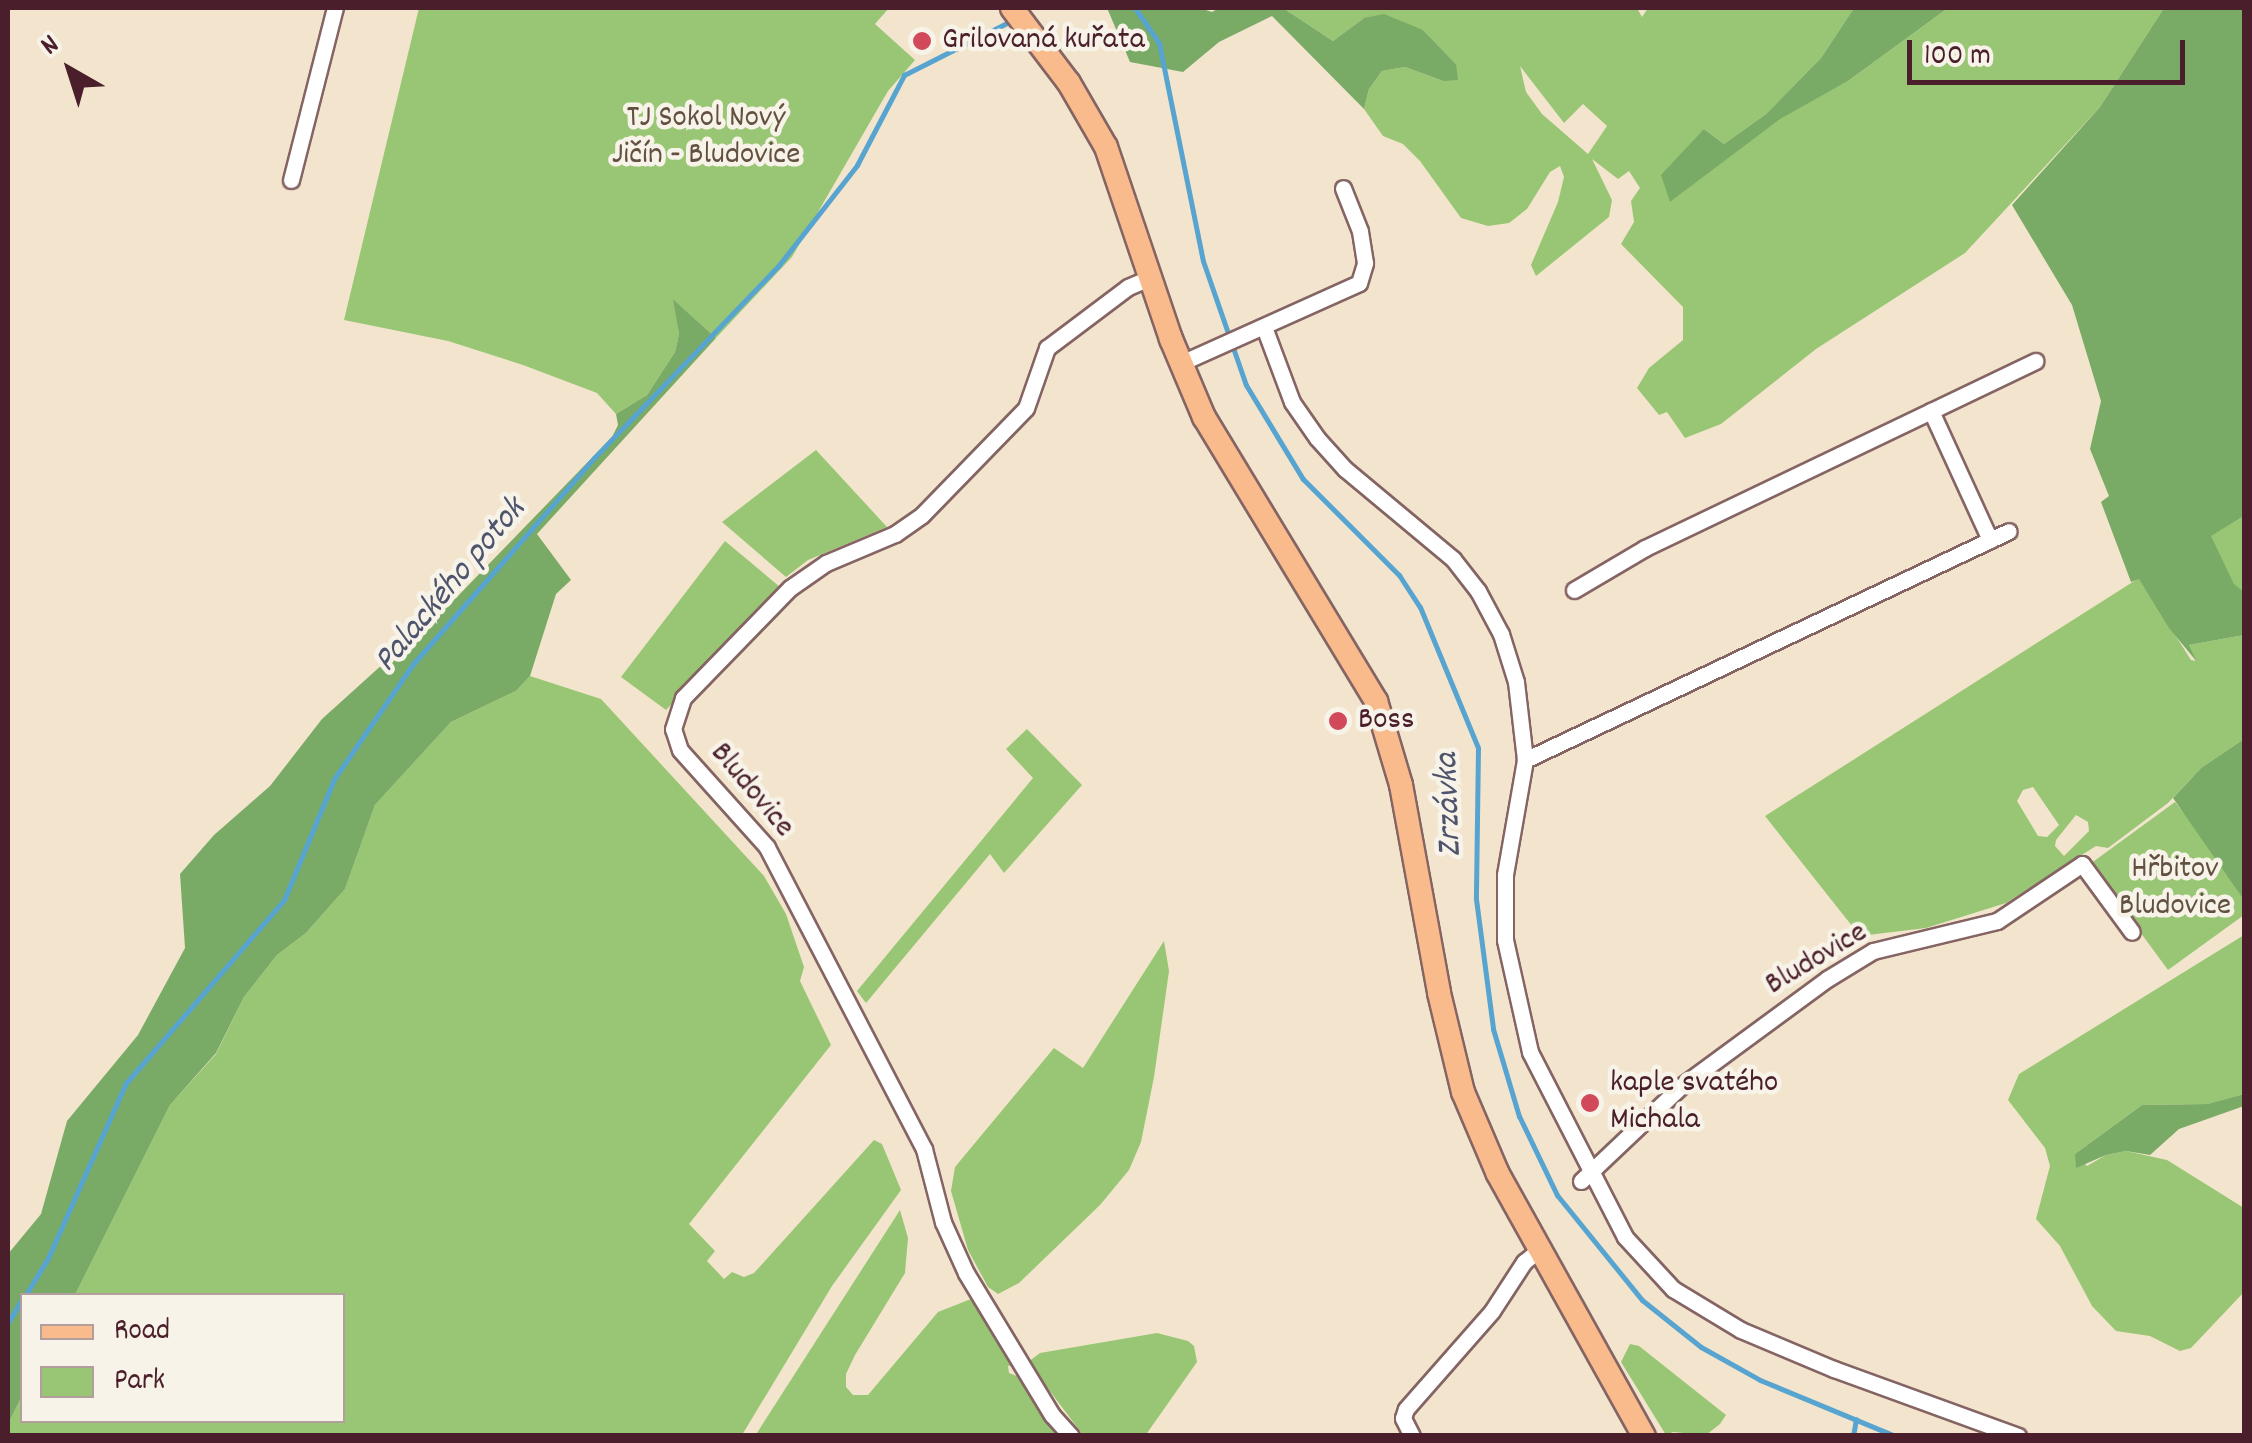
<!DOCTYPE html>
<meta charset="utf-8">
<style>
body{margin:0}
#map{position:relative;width:2252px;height:1443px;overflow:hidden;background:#f3e5cd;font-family:Dekko,sans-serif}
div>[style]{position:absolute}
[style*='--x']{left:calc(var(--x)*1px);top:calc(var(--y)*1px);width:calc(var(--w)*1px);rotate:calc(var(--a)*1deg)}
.green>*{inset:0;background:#99c674}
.forest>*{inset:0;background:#7aab66}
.stream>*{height:5px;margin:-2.5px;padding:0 2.5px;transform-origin:2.5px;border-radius:2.5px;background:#57a4d0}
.roads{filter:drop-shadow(2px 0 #856464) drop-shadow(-2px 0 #856464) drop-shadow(0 2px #856464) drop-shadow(0 -2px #856464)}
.minor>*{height:15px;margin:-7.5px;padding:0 7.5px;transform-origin:7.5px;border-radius:7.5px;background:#fff}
.primary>*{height:22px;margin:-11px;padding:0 11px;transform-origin:11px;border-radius:11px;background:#fabb8c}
.dots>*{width:28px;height:28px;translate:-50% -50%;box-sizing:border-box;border:5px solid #f7f3e8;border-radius:50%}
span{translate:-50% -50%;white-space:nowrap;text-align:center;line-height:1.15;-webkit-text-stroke:9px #f7f3e8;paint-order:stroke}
.poi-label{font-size:32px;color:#4a1f2b}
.left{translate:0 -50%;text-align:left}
.park-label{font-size:32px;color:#625141}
.street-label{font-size:32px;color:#4a1f2b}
.water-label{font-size:35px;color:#4f546d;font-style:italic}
.frame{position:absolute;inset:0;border:10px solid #4a1f2b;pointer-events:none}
.legend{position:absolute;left:20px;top:1293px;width:325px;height:130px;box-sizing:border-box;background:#f7f3e8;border:2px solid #b29e9c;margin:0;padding:12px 18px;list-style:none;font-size:30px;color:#4a1f2b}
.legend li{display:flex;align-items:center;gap:20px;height:50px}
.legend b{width:50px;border:2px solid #b29e9c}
.north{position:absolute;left:20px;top:20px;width:100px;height:100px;-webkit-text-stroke:8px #f7f3e8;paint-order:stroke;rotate:321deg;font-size:28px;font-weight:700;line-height:40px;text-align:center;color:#4a1f2b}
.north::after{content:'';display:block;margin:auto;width:35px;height:45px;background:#4a1f2b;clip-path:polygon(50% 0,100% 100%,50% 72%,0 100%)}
.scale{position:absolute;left:1907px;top:40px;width:278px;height:45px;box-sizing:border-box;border:5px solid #4a1f2b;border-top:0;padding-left:12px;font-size:30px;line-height:35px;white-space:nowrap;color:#4a1f2b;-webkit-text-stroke:8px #f7f3e8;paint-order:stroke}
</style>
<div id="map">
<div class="green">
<div style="clip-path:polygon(419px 8px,889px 8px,875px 24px,915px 60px,888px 91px,792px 257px,716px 338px,674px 300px,679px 334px,675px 352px,647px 395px,616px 414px,597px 393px,523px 365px,448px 341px,344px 320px)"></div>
<div style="clip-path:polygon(evenodd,1283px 8px,1637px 8px,1642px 17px,1648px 8px,1854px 8px,1821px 58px,1766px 114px,1724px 144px,1704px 129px,1671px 201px,1780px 118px,1848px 81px,1948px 8px,2164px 8px,2100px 107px,1965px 253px,1816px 349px,1721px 424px,1685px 438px,1667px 412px,1659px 415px,1637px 388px,1649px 368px,1683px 340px,1683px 307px,1621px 244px,1634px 222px,1631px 201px,1640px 188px,1629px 171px,1618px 179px,1592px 159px,1612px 200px,1609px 217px,1536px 276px,1531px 265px,1558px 202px,1564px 177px,1560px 166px,1550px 172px,1527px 209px,1509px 223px,1488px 226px,1461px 218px,1420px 161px,1403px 144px,1383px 136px,1364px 109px,1369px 89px,1382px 71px,1405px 67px,1443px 81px,1456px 64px,1423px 30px,1364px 18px,1333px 41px,1283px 8px,1520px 66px,1564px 123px,1583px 104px,1607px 126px,1588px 154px,1542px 114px,1526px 92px,1520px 66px)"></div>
<div style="clip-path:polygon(816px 450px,887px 527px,808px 560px,786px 577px,722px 522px)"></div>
<div style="clip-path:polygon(2244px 516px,2244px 592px,2234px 585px,2210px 536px)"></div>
<div style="clip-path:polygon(725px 541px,780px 587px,666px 710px,621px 677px)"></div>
<div style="clip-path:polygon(evenodd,2139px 578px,2191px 660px,2196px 661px,2189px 645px,2244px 635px,2244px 739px,2201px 768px,2168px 803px,2108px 848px,2096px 846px,2006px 903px,1926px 928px,1860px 936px,1765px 816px,2139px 578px,2033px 787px,2059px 825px,2047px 837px,2038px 836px,2017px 801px,2023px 790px,2033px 787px,2139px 578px,2076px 815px,2088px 822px,2089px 831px,2064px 856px,2055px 846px,2056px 840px,2076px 815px)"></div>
<div style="clip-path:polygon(530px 676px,601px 699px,764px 876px,786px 914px,804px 967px,800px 981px,831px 1045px,689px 1224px,715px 1251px,707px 1261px,724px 1279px,732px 1272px,744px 1277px,754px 1273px,874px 1140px,882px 1144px,901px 1190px,832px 1286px,742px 1435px,8px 1436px,8px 1424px,22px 1396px,22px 1420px,342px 1420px,342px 1296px,75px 1295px,170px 1105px,216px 1054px,244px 997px,277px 955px,306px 933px,345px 889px,375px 805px,451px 722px,516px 691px)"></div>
<div style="clip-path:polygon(1027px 729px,1082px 785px,1004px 873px,990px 854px,866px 1003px,857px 991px,1033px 778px,1006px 749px)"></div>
<div style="clip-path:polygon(2175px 802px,2220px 859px,2244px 900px,2244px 915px,2168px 970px,2090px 864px)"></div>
<div style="clip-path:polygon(2244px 935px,2244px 1094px,2207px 1104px,2142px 1105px,2075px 1154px,2087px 1166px,2106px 1155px,2126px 1151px,2167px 1160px,2244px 1208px,2244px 1292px,2191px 1348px,2180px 1351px,2150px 1336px,2116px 1331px,2092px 1306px,2060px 1246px,2036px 1219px,2050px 1166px,2045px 1148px,2008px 1100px,2019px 1074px)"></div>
<div style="clip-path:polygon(1164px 941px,1169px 971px,1154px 1077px,1141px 1142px,1129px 1170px,1100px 1205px,1019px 1283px,998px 1294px,988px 1287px,968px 1250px,951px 1191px,955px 1167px,1054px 1048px,1083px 1068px)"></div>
<div style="clip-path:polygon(900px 1210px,908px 1238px,905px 1273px,855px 1355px,846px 1374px,846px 1387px,853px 1395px,868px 1395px,938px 1312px,971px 1299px,1014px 1365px,1008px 1366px,1009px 1373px,1019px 1377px,1060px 1435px,755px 1436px)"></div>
<div style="clip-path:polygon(1157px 1333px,1188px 1341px,1194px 1346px,1197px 1362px,1145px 1436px,1083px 1435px,1028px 1362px,1040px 1353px)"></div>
<div style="clip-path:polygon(1630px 1344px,1639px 1346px,1726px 1415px,1720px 1424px,1706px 1435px,1673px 1432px,1666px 1435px,1621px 1362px)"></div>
</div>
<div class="forest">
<div style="clip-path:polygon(1107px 8px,1200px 8px,1212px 12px,1219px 8px,1283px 8px,1333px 41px,1364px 18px,1384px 14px,1423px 30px,1456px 64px,1458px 80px,1443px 81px,1405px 67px,1382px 71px,1369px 89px,1364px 109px,1272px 16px,1219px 42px,1183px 72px,1130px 62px)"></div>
<div style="clip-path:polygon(1854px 8px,1948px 8px,1848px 81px,1780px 119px,1670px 202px,1661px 175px,1704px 129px,1724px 144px,1766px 114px,1821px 58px)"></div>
<div style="clip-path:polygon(2164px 8px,2244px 8px,2244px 516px,2211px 536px,2234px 584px,2244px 592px,2244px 635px,2189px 645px,2197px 662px,2169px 628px,2139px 579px,2131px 582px,2101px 502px,2109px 496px,2090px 449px,2101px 401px,2072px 305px,2012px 205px,2100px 107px)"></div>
<div style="clip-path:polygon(673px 299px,716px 338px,537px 534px,571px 580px,556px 594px,530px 676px,516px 691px,451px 722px,375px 805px,345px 889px,306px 933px,277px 955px,244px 997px,216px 1053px,170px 1105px,75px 1295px,22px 1296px,22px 1396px,8px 1424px,8px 1254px,41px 1214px,67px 1121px,138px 1035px,185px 948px,180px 874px,214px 835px,270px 786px,322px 719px,456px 598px,612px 437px,618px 425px,616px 414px,647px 395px,675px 352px,679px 334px)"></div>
<div style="clip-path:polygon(2244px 739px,2244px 900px,2173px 798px,2201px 768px)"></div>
<div style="clip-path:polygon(2244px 1094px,2244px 1106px,2179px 1129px,2150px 1155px,2126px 1151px,2106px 1155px,2076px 1168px,2075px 1154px,2142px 1105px,2207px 1104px)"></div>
</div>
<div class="stream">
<div style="--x:1135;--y:8;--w:42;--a:55.6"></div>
<div style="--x:1159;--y:43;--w:222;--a:78.6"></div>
<div style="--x:1203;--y:261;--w:131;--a:70.9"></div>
<div style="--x:1246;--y:385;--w:110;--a:58.8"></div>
<div style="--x:1303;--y:479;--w:136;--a:45"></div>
<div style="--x:1399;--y:575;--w:38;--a:57"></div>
<div style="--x:1420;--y:607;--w:152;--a:67.6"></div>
<div style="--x:1478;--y:748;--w:151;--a:90.8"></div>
<div style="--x:1476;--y:899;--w:131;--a:82.5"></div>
<div style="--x:1493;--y:1029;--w:91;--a:73.4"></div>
<div style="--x:1519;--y:1116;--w:88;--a:64.3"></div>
<div style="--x:1557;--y:1195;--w:135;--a:51"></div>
<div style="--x:1642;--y:1300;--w:75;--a:38.5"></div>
<div style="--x:1701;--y:1347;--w:68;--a:29.2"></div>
<div style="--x:1760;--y:1380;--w:146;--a:22.5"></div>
<div style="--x:25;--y:1296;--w:44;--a:-58.8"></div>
<div style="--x:48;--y:1258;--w:192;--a:-66"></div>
<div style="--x:126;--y:1083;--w:242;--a:-49.2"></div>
<div style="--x:284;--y:900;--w:131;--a:-67.5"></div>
<div style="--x:334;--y:779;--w:140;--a:-55.5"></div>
<div style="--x:413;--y:664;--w:274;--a:-48.7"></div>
<div style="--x:594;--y:458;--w:267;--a:-46.2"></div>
<div style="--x:779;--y:265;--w:127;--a:-52"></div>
<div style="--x:857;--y:165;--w:102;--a:-62.4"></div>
<div style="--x:904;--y:75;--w:124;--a:-26.8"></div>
<div style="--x:8;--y:1323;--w:28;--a:-60"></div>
<div style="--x:1853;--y:1436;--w:17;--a:-80"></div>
</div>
<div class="roads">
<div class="minor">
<div style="--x:291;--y:180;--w:178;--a:-75.7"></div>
<div style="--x:1264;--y:327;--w:80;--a:69.5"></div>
<div style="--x:1292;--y:402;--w:44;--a:55.2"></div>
<div style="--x:1317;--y:438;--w:42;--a:47.9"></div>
<div style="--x:1345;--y:469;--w:141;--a:39.8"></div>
<div style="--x:1453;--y:559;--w:41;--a:52"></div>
<div style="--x:1478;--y:591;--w:49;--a:61.9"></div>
<div style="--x:1501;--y:634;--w:50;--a:72.6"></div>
<div style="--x:1516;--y:682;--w:79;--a:83.4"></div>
<div style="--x:1525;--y:760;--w:117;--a:99.9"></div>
<div style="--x:1505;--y:875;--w:65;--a:90"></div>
<div style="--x:1505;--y:940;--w:115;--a:77.4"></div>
<div style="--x:1530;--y:1052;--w:208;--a:62.8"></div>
<div style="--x:1625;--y:1237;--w:71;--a:47.3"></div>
<div style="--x:1673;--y:1289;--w:79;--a:31.1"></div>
<div style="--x:1741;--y:1330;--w:101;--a:22.8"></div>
<div style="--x:1834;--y:1369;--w:196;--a:20"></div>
<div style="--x:1181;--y:363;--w:195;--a:-24.2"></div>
<div style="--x:1359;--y:283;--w:21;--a:-73"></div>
<div style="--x:1365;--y:263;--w:32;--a:-99"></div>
<div style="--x:1360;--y:231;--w:46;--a:-111.6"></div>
<div style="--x:1931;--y:411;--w:142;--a:65.4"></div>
<div style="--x:1574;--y:590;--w:82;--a:-30.6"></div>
<div style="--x:1645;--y:548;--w:433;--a:-25.6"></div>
<div style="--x:1525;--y:760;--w:535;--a:-25.32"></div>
<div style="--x:1581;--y:1181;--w:137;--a:-43.5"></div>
<div style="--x:1680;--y:1087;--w:182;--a:-36.3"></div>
<div style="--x:1827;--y:979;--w:54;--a:-31.3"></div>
<div style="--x:1873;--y:951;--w:128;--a:-13.6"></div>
<div style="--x:1997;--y:921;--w:102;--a:-33.8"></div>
<div style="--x:2082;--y:864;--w:84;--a:53.7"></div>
<div style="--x:1071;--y:1436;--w:28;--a:-132"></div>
<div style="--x:1052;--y:1415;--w:166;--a:-121.2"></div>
<div style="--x:966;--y:1273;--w:56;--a:-114.3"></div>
<div style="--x:943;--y:1222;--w:75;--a:-104.6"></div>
<div style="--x:924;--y:1149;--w:340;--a:-117.5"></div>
<div style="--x:767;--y:847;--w:130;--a:-131.9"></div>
<div style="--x:680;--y:750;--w:22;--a:-108"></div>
<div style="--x:673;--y:729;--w:33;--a:-72"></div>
<div style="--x:683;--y:698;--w:153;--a:-45.8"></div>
<div style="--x:790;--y:588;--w:44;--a:-34.8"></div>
<div style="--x:826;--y:563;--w:75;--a:-22.8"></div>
<div style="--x:895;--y:534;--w:33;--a:-35"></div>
<div style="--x:922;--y:515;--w:149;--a:-45.8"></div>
<div style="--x:1026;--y:408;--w:64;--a:-70.7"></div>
<div style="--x:1047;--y:348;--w:101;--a:-37"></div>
<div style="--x:1128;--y:287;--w:25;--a:-23"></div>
<div style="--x:1412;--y:1436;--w:20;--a:-117"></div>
<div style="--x:1403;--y:1418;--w:9;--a:-72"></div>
<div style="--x:1406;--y:1409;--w:130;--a:-48.7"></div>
<div style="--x:1492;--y:1311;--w:59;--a:-56.9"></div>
<div style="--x:1524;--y:1262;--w:21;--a:-39"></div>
</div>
<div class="primary">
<div style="--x:1012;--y:8;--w:94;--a:52.8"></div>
<div style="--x:1069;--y:83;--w:74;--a:60"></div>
<div style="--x:1106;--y:147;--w:203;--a:71.3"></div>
<div style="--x:1171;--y:339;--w:85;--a:67.1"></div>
<div style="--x:1204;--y:417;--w:332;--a:58.8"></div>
<div style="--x:1376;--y:701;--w:88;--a:73.4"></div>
<div style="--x:1401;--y:785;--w:211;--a:79.6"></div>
<div style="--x:1439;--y:993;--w:102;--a:76.4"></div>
<div style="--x:1463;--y:1092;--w:89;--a:66.9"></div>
<div style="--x:1498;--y:1174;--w:300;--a:60.9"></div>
</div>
</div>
<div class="dots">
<div style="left:922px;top:41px;background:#d1495b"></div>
<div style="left:1338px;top:721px;background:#d1495b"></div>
<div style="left:1590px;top:1103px;background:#d1495b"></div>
</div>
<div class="poi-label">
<span class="left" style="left:942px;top:41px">Grilovaná kuřata</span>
<span class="left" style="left:1358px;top:721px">Boss</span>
<span class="left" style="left:1610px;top:1103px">kaple svatého<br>Michala</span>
</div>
<div class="park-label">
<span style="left:706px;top:138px">TJ Sokol Nový<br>Jičín - Bludovice</span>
<span style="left:2175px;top:889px">Hřbitov<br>Bludovice</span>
</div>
<div class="street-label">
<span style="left:751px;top:791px;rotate:50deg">Bludovice</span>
<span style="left:1817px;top:960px;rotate:-31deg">Bludovice</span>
</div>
<div class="water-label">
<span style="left:451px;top:586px;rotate:-50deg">Palackého potok</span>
<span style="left:1450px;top:805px;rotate:-92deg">Zrzávka</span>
</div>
<div class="frame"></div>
<ul class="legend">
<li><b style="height:12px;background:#fabb8c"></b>Road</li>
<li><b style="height:28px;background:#99c674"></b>Park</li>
</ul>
<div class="north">N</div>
<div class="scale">100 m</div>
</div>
